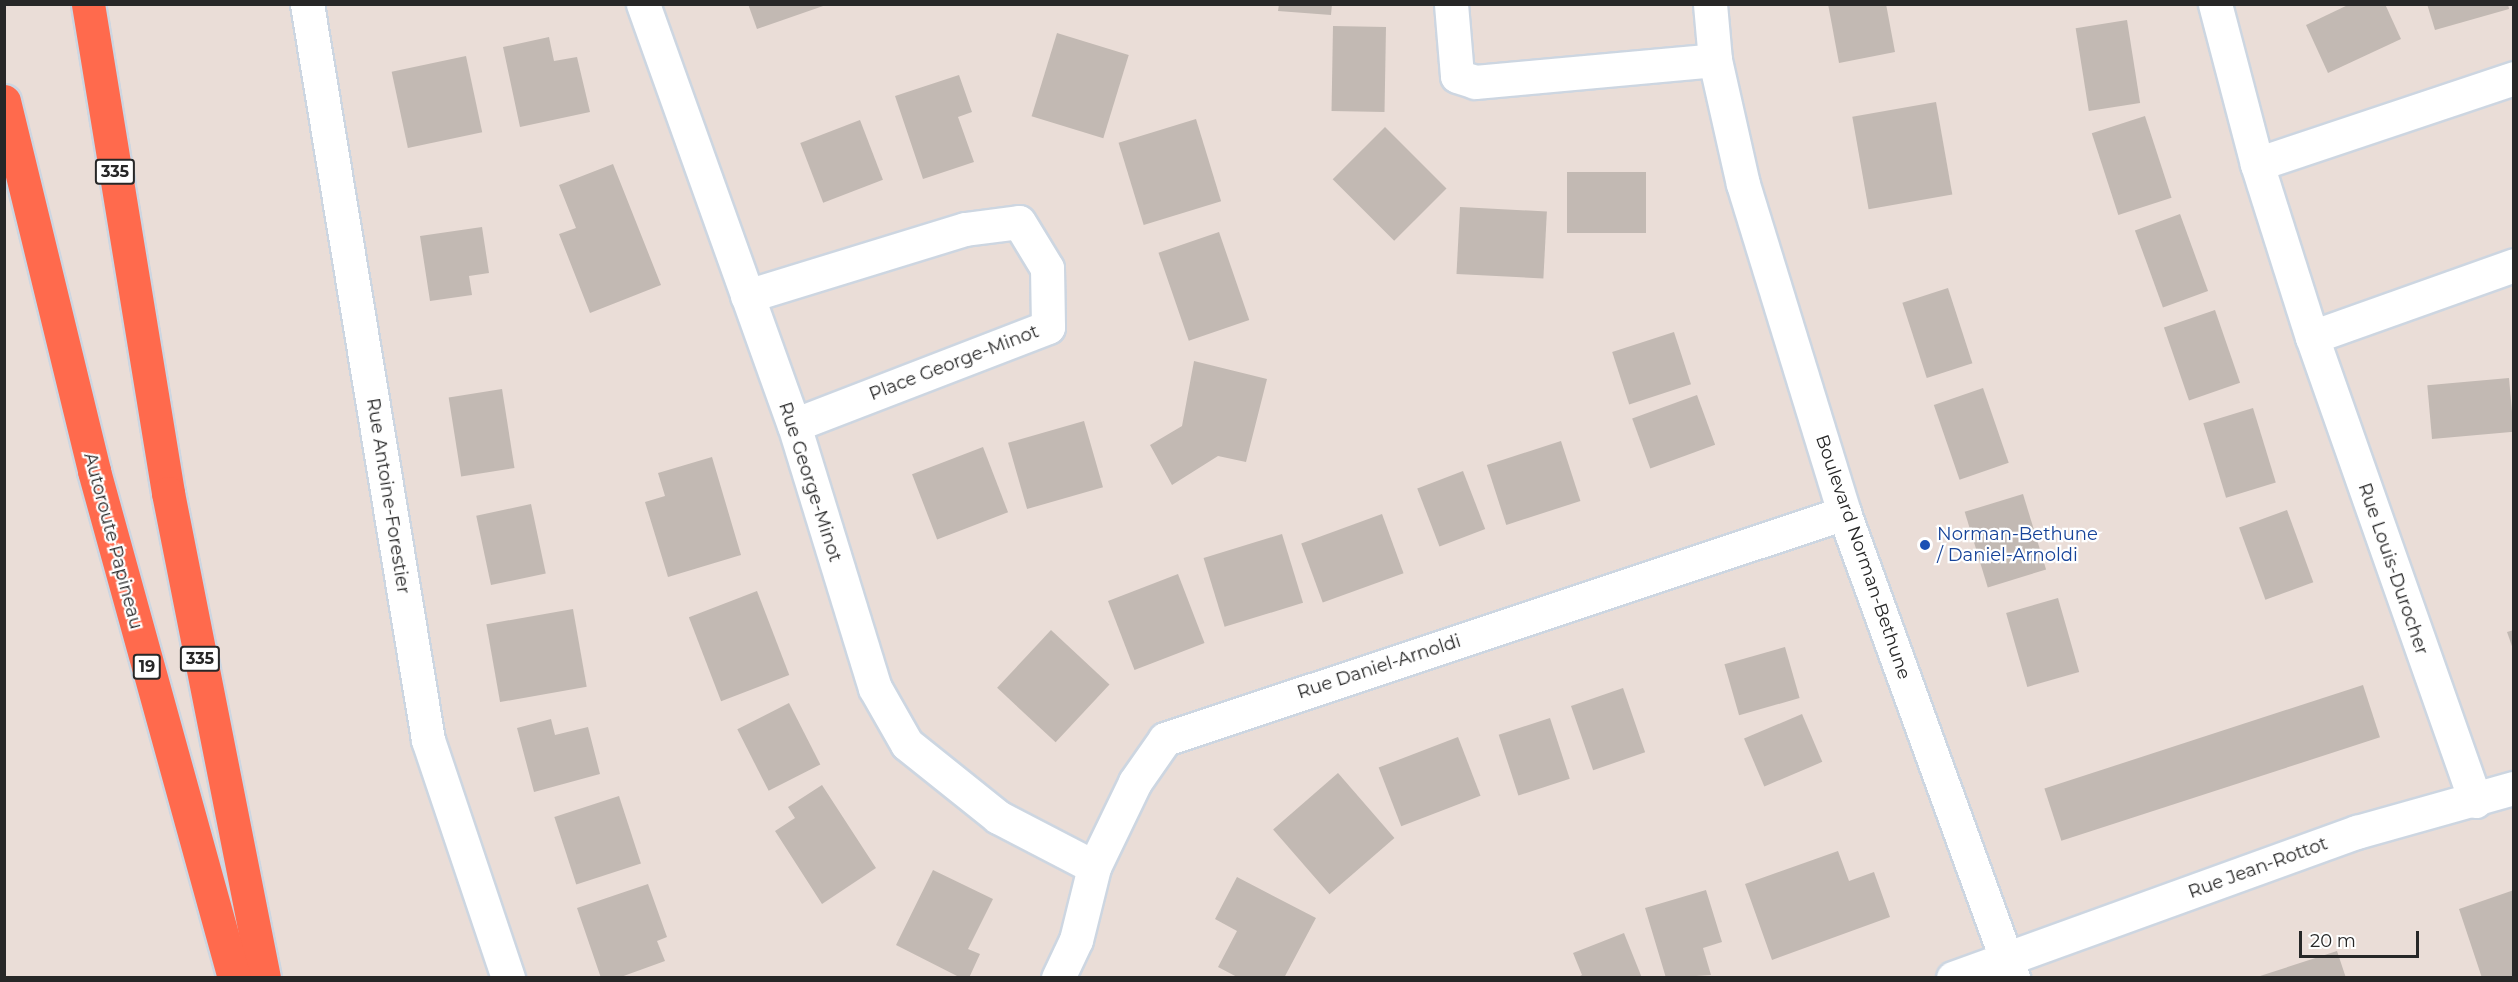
<!DOCTYPE html>
<style>
body{margin:0}
#map{position:relative;width:2518px;height:982px;overflow:hidden;background:#eaddd7;font-family:Montserrat,sans-serif}
div>[style]{position:absolute}
[style*='--x']{left:calc(var(--x)*1px);top:calc(var(--y)*1px);width:calc(var(--w)*1px);rotate:calc(var(--a)*1deg)}
.building>*{inset:0;background:#c2b9b3;transform-origin:0 0}
.roads{filter:drop-shadow(2px 0 #cdd6e1) drop-shadow(-2px 0 #cdd6e1) drop-shadow(0 2px #cdd6e1) drop-shadow(0 -2px #cdd6e1)}
.minor>*{height:33px;margin:-16.5px;padding:0 16.5px;transform-origin:16.5px;border-radius:16.5px;background:#fff}
.highway>*{height:33px;margin:-16.5px;padding:0 16.5px;transform-origin:16.5px;border-radius:16.5px;background:#ff6a4d}
.dots>*{width:16px;height:16px;translate:-50% -50%;box-sizing:border-box;border:3px solid #fff;border-radius:50%}
span{translate:-50% -50%;white-space:nowrap;text-align:center;line-height:1.15;-webkit-text-stroke:4.5px #fff;paint-order:stroke}
.shield-label span{padding:2px 4px;background:#fff;border:2px solid;border-radius:4px;-webkit-text-stroke-width:0}
.shield-label{font-size:16px;color:#272727;font-weight:700}
.street-label{font-size:18px;color:#272727}
.transit-label{font-size:18px;color:#164399}
.left{translate:0 -50%;text-align:left}
.frame{position:absolute;inset:0;border:6px solid #272727;pointer-events:none}
.scale{position:absolute;left:2299px;top:931px;width:120px;height:27px;box-sizing:border-box;border:3px solid #272727;border-top:0;padding-left:8px;font-size:18px;line-height:21px;white-space:nowrap;color:#272727;-webkit-text-stroke:4px #fff;paint-order:stroke}
</style>
<div id="map">
<div class="building">
<div style="clip-path:polygon(748px 4px,826px 4px,826px 5px,757px 29px)"></div>
<div style="clip-path:polygon(1279px 4px,1332px 4px,1331px 15px,1278px 11px)"></div>
<div style="clip-path:polygon(1828px 4px,1886px 4px,1895px 52px,1839px 63px)"></div>
<div style="clip-path:polygon(2350px 4px,2385px 4px,2401px 39px,2328px 73px,2306px 25px)"></div>
<div style="clip-path:polygon(2427px 4px,2508px 4px,2509px 9px,2435px 30px)"></div>
<div style="left:2127px;top:20px;width:84px;height:52px;rotate:81deg"></div>
<div style="left:1333px;top:26px;width:53px;height:85px;rotate:1deg"></div>
<div style="left:1057px;top:33px;width:75px;height:87px;rotate:17deg"></div>
<div style="clip-path:polygon(549px 37px,554px 61px,577px 57px,590px 112px,520px 127px,503px 47px)"></div>
<div style="left:466px;top:56px;width:78px;height:76px;rotate:78deg"></div>
<div style="clip-path:polygon(959px 75px,972px 112px,958px 117px,974px 162px,923px 179px,895px 96px)"></div>
<div style="left:1936px;top:102px;width:94px;height:85px;rotate:80deg"></div>
<div style="left:2145px;top:116px;width:86px;height:56px;rotate:72deg"></div>
<div style="left:1196px;top:119px;width:86px;height:81px;rotate:73deg"></div>
<div style="left:860px;top:120px;width:64px;height:64px;rotate:69deg"></div>
<div style="left:1385px;top:127px;width:87px;height:74px;rotate:45deg"></div>
<div style="clip-path:polygon(613px 164px,661px 285px,590px 313px,559px 234px,576px 228px,559px 185px)"></div>
<div style="left:1567px;top:172px;width:79px;height:61px"></div>
<div style="left:1460px;top:207px;width:87px;height:67px;rotate:3deg"></div>
<div style="left:2180px;top:214px;width:82px;height:48px;rotate:70deg"></div>
<div style="clip-path:polygon(482px 227px,489px 273px,469px 276px,472px 295px,430px 301px,420px 236px)"></div>
<div style="left:1219px;top:232px;width:93px;height:64px;rotate:71deg"></div>
<div style="left:1948px;top:288px;width:79px;height:48px;rotate:72deg"></div>
<div style="left:2215px;top:310px;width:77px;height:54px;rotate:71deg"></div>
<div style="left:1674px;top:332px;width:55px;height:65px;rotate:72deg"></div>
<div style="clip-path:polygon(1194px 361px,1267px 379px,1246px 462px,1218px 456px,1172px 485px,1150px 445px,1182px 426px)"></div>
<div style="left:2509px;top:378px;width:54px;height:82px;rotate:85deg"></div>
<div style="left:1983px;top:388px;width:79px;height:52px;rotate:71deg"></div>
<div style="left:502px;top:389px;width:80px;height:54px;rotate:81deg"></div>
<div style="left:1697px;top:395px;width:53px;height:69px;rotate:70deg"></div>
<div style="left:2253px;top:408px;width:78px;height:52px;rotate:73deg"></div>
<div style="left:1084px;top:421px;width:69px;height:79px;rotate:74deg"></div>
<div style="left:1561px;top:441px;width:63px;height:78px;rotate:72deg"></div>
<div style="left:983px;top:447px;width:70px;height:76px;rotate:69deg"></div>
<div style="clip-path:polygon(712px 457px,741px 555px,668px 577px,645px 502px,665px 496px,658px 473px)"></div>
<div style="left:1463px;top:471px;width:62px;height:49px;rotate:69deg"></div>
<div style="left:2023px;top:494px;width:79px;height:61px;rotate:73deg"></div>
<div style="left:531px;top:504px;width:71px;height:56px;rotate:78deg"></div>
<div style="left:2287px;top:510px;width:77px;height:51px;rotate:70deg"></div>
<div style="left:1382px;top:514px;width:63px;height:86px;rotate:70deg"></div>
<div style="left:1282px;top:534px;width:72px;height:82px;rotate:73deg"></div>
<div style="left:1178px;top:574px;width:74px;height:75px;rotate:69deg"></div>
<div style="left:757px;top:591px;width:90px;height:73px;rotate:69deg"></div>
<div style="left:2058px;top:598px;width:77px;height:54px;rotate:74deg"></div>
<div style="left:573px;top:609px;width:79px;height:88px;rotate:80deg"></div>
<div style="left:1051px;top:630px;width:80px;height:79px;rotate:43deg"></div>
<div style="clip-path:polygon(2514px 630px,2514px 649px,2513px 649px,2507px 632px)"></div>
<div style="left:1785px;top:647px;width:53px;height:63px;rotate:74deg"></div>
<div style="left:2363px;top:685px;width:55px;height:335px;rotate:72deg"></div>
<div style="left:1623px;top:688px;width:68px;height:55px;rotate:71deg"></div>
<div style="left:789px;top:703px;width:69px;height:58px;rotate:63deg"></div>
<div style="left:1802px;top:714px;width:52px;height:63px;rotate:67deg"></div>
<div style="left:1550px;top:718px;width:64px;height:54px;rotate:72deg"></div>
<div style="clip-path:polygon(551px 719px,555px 735px,588px 727px,600px 774px,534px 792px,517px 728px)"></div>
<div style="left:1458px;top:737px;width:63px;height:85px;rotate:69deg"></div>
<div style="left:1338px;top:773px;width:86px;height:86px;rotate:49deg"></div>
<div style="clip-path:polygon(822px 785px,876px 868px,822px 904px,775px 831px,795px 818px,788px 807px)"></div>
<div style="left:619px;top:796px;width:71px;height:68px;rotate:72deg"></div>
<div style="clip-path:polygon(1838px 851px,1849px 881px,1874px 872px,1890px 917px,1772px 960px,1745px 884px)"></div>
<div style="clip-path:polygon(933px 870px,993px 899px,968px 949px,980px 954px,969px 978px,961px 978px,896px 945px)"></div>
<div style="clip-path:polygon(1237px 877px,1316px 918px,1284px 978px,1239px 978px,1218px 967px,1237px 931px,1215px 919px)"></div>
<div style="clip-path:polygon(648px 884px,667px 937px,657px 941px,665px 961px,618px 978px,601px 978px,577px 908px)"></div>
<div style="clip-path:polygon(1706px 890px,1722px 942px,1703px 948px,1711px 975px,1666px 978px,1645px 908px)"></div>
<div style="clip-path:polygon(2514px 890px,2514px 978px,2482px 978px,2459px 909px)"></div>
<div style="clip-path:polygon(1624px 933px,1642px 978px,1576px 978px,1582px 975px,1573px 953px)"></div>
<div style="clip-path:polygon(2337px 951px,2346px 978px,2257px 978px,2257px 977px)"></div>
</div>
<div class="roads">
<div class="minor">
<div style="--x:307;--y:4;--w:746;--a:80.66"></div>
<div style="--x:428;--y:740;--w:251;--a:71.4"></div>
<div style="--x:643;--y:4;--w:447;--a:70.3"></div>
<div style="--x:794;--y:425;--w:275;--a:72.9"></div>
<div style="--x:875;--y:688;--w:64;--a:60.3"></div>
<div style="--x:907;--y:744;--w:117;--a:38.7"></div>
<div style="--x:998;--y:817;--w:108;--a:27.5"></div>
<div style="--x:1451;--y:4;--w:72;--a:85.2"></div>
<div style="--x:1457;--y:76;--w:19;--a:18"></div>
<div style="--x:1475;--y:82;--w:241;--a:-5.2"></div>
<div style="--x:1710;--y:4;--w:56;--a:84.9"></div>
<div style="--x:1715;--y:60;--w:127;--a:77.3"></div>
<div style="--x:1743;--y:184;--w:344;--a:72.9"></div>
<div style="--x:1844;--y:513;--w:495;--a:70"></div>
<div style="--x:2215;--y:4;--w:165;--a:75.3"></div>
<div style="--x:2257;--y:164;--w:182;--a:72.4"></div>
<div style="--x:2312;--y:337;--w:492;--a:70.6"></div>
<div style="--x:2257;--y:164;--w:271;--a:-18.5"></div>
<div style="--x:747;--y:296;--w:228;--a:-17.1"></div>
<div style="--x:965;--y:229;--w:54;--a:-7.4"></div>
<div style="--x:1019;--y:222;--w:54;--a:58.7"></div>
<div style="--x:1047;--y:268;--w:59;--a:89"></div>
<div style="--x:1048;--y:327;--w:272;--a:158.9"></div>
<div style="--x:2312;--y:337;--w:214;--a:-19.6"></div>
<div style="--x:1058;--y:978;--w:42;--a:-64.7"></div>
<div style="--x:1076;--y:940;--w:75;--a:-76.1"></div>
<div style="--x:1094;--y:867;--w:94;--a:-64.2"></div>
<div style="--x:1135;--y:782;--w:52;--a:-55.1"></div>
<div style="--x:1165;--y:739;--w:716;--a:-18.41"></div>
<div style="--x:1953;--y:978;--w:430;--a:-19.9"></div>
<div style="--x:2357;--y:832;--w:163;--a:-15.7"></div>
</div>
<div class="highway">
<div style="--x:88;--y:4;--w:496;--a:80.7"></div>
<div style="--x:168;--y:493;--w:494;--a:78.8"></div>
<div style="--x:4;--y:101;--w:381;--a:76.3"></div>
<div style="--x:94;--y:471;--w:526;--a:74.56"></div>
</div>
</div>
<div class="dots">
<div style="left:1925px;top:545px;background:#1a4fb4"></div>
</div>
<div class="shield-label">
<span style="left:115px;top:172px">335</span>
<span style="left:200px;top:659px">335</span>
<span style="left:147px;top:667px">19</span>
</div>
<div class="street-label">
<span style="left:954px;top:363px;rotate:-21deg">Place George-Minot</span>
<span style="left:810px;top:482px;rotate:72deg">Rue George-Minot</span>
<span style="left:388px;top:496px;rotate:81deg">Rue Antoine-Forestier</span>
<span style="left:113px;top:541px;rotate:75deg">Autoroute Papineau</span>
<span style="left:1863px;top:557px;rotate:71deg">Boulevard Norman-Bethune</span>
<span style="left:2393px;top:569px;rotate:71deg">Rue Louis-Durocher</span>
<span style="left:1379px;top:667px;rotate:-18deg">Rue Daniel-Arnoldi</span>
<span style="left:2258px;top:868px;rotate:-20deg">Rue Jean-Rottot</span>
</div>
<div class="transit-label">
<span class="left" style="left:1937px;top:545px">Norman-Bethune<br>/ Daniel-Arnoldi</span>
</div>
<div class="frame"></div>
<div class="scale">20 m</div>
</div>
